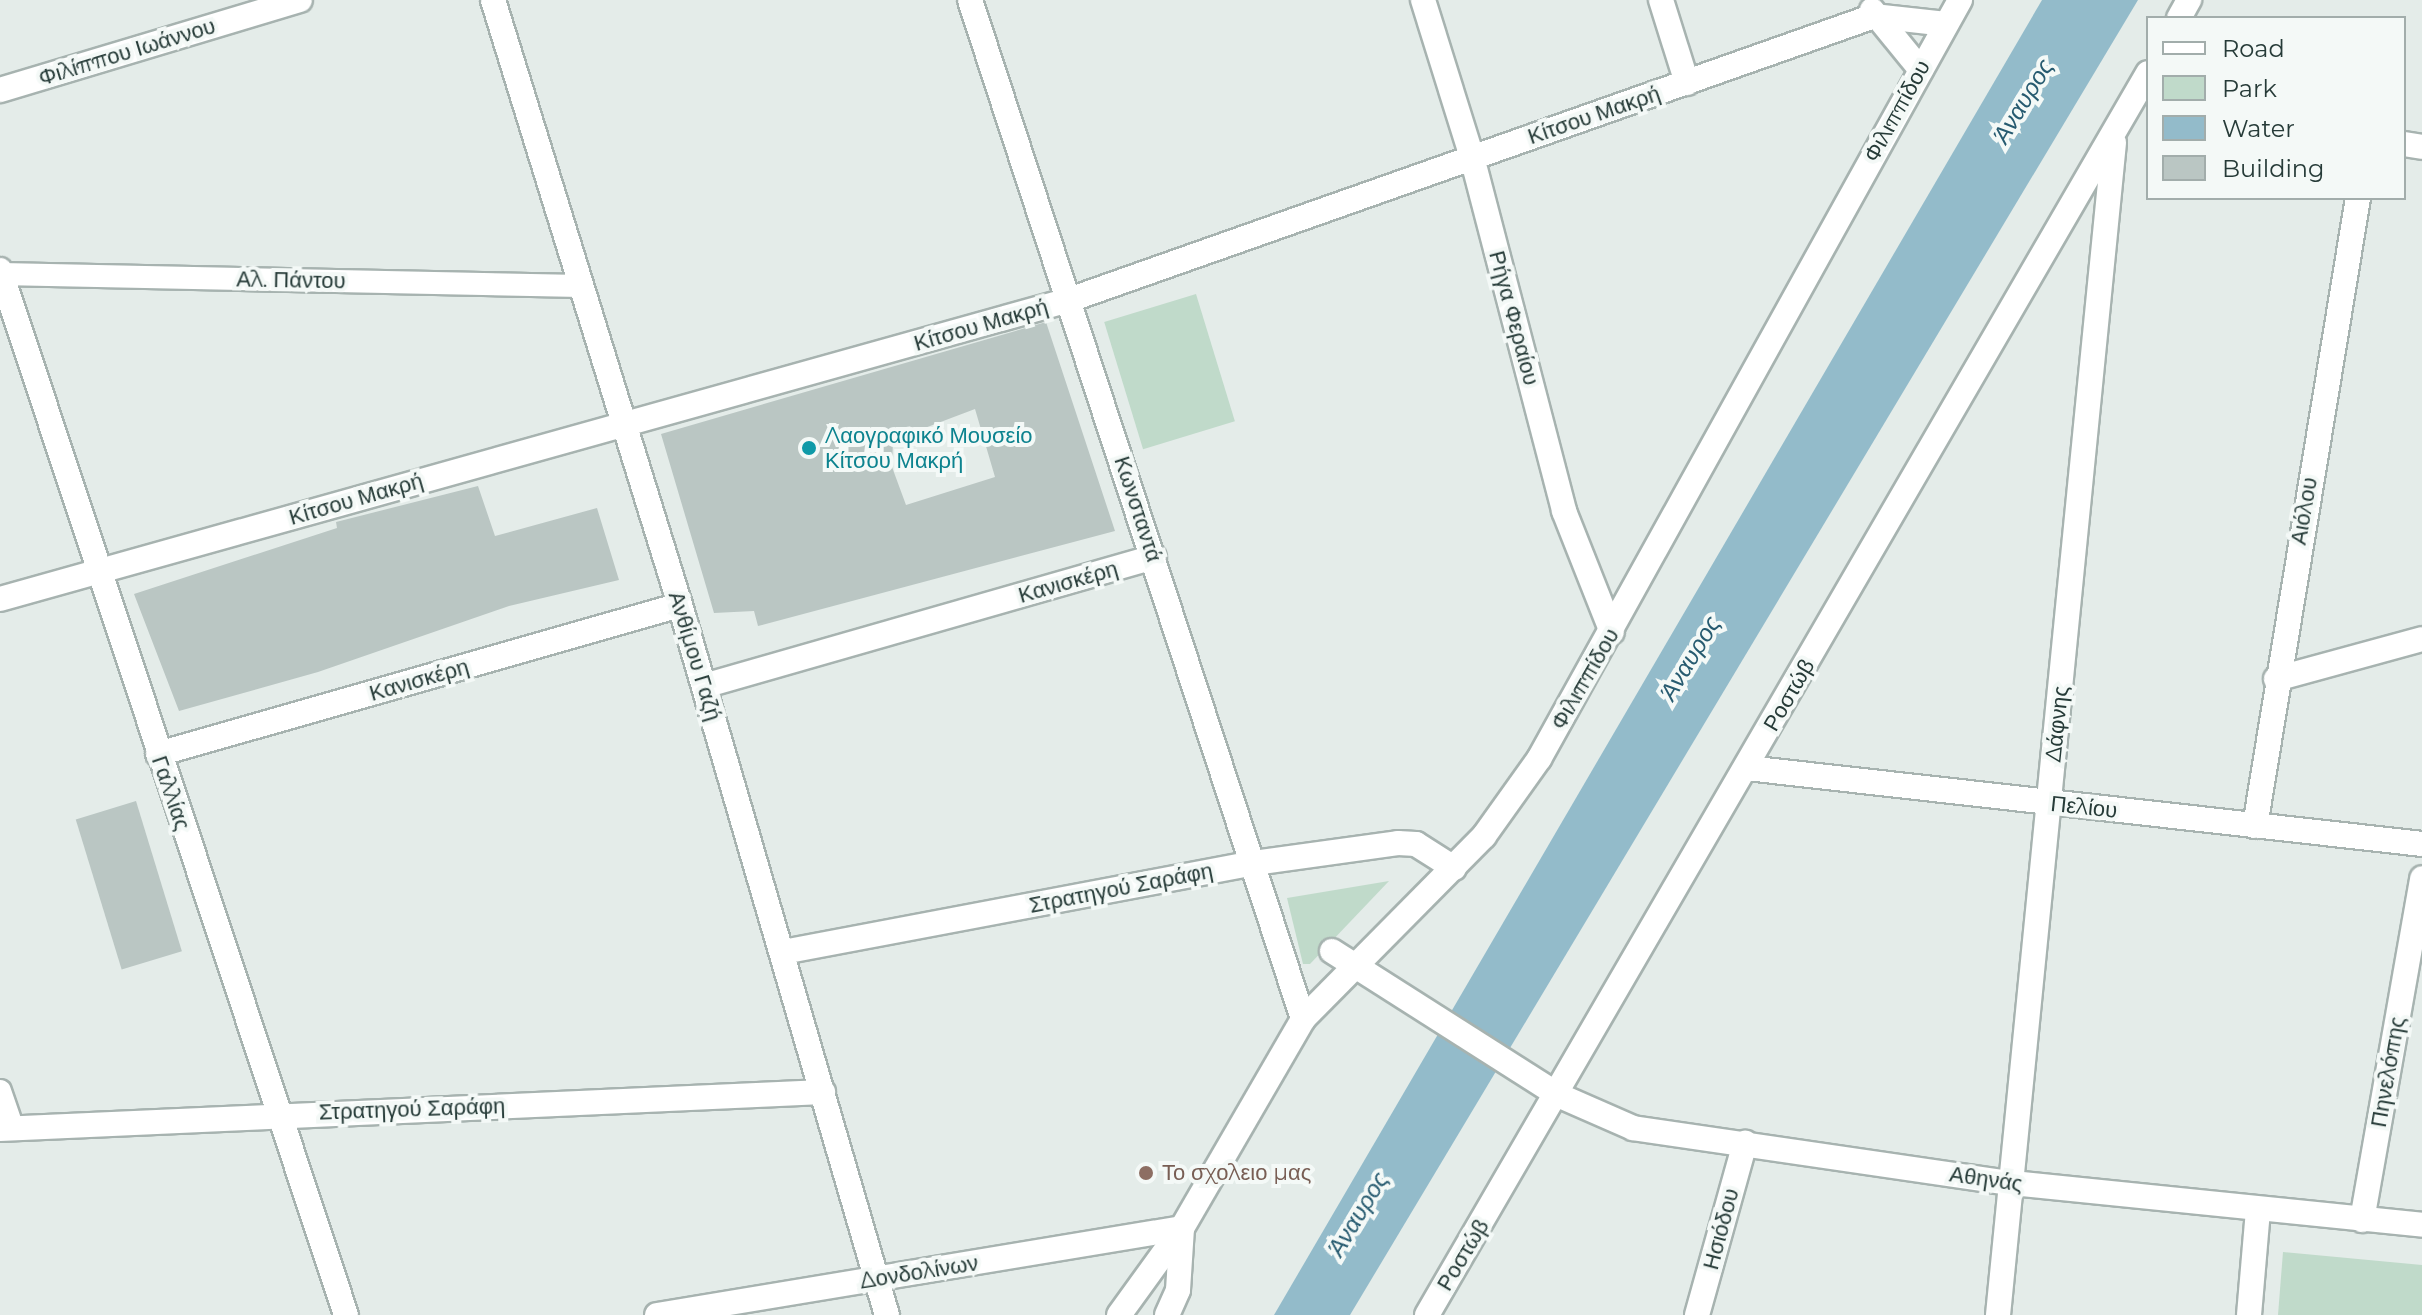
<!DOCTYPE html>
<meta charset="utf-8">
<style>
body{margin:0}
#map{position:relative;width:2422px;height:1315px;overflow:hidden;background:#e4ece9;font-family:Montserrat,sans-serif}
div>[style]{position:absolute}
[style*='--x']{left:calc(var(--x)*1px);top:calc(var(--y)*1px);width:calc(var(--w)*1px);rotate:calc(var(--a)*1deg)}
.green>*{inset:0;background:#c0daca;transform-origin:0 0}
.water>*{inset:0;background:#93bbca}
.building>*{inset:0;background:#bac6c3;transform-origin:0 0}
.roads{filter:drop-shadow(2px 0 #a7b3b0) drop-shadow(-2px 0 #a7b3b0) drop-shadow(0 2px #a7b3b0) drop-shadow(0 -2px #a7b3b0)}
.service>*{height:22px;margin:-11px;padding:0 11px;transform-origin:11px;border-radius:11px;background:#fff}
.pedestrian>*{height:24px;margin:-12px;padding:0 12px;transform-origin:12px;border-radius:12px;background:#fff}
.minor>*{height:24px;margin:-12px;padding:0 12px;transform-origin:12px;border-radius:12px;background:#fff}
.tertiary>*{height:24px;margin:-12px;padding:0 12px;transform-origin:12px;border-radius:12px;background:#fff}
.dots>*{width:22px;height:22px;translate:-50% -50%;box-sizing:border-box;border:4px solid #f4f9f7;border-radius:50%}
span{translate:-50% -50%;white-space:nowrap;text-align:center;line-height:1.15;-webkit-text-stroke:8px #f4f9f7;paint-order:stroke}
.street-label{font-size:22px;color:#263b38}
.culture-label{font-size:22px;color:#0d838f}
.left{translate:0 -50%;text-align:left}
.education-label{font-size:22px;color:#785e54}
.water-label{font-size:24px;color:#275b70;font-style:italic}
.legend{position:absolute;left:2146px;top:16px;width:260px;height:184px;box-sizing:border-box;background:#f4f9f7;border:2px solid #a2adab;margin:0;padding:10px 14px;list-style:none;font-size:24px;color:#263b38}
.legend li{display:flex;align-items:center;gap:16px;height:40px}
.legend b{width:40px;border:2px solid #a2adab}
</style>
<div id="map">
<div class="green">
<div style="left:1196px;top:294px;width:133px;height:96px;rotate:73deg"></div>
<div style="clip-path:polygon(1389px 881px,1310px 964px,1303px 964px,1287px 898px)"></div>
<div style="clip-path:polygon(2283px 1252px,2422px 1265px,2422px 1315px,2278px 1315px)"></div>
</div>
<div class="water">
<div style="clip-path:polygon(2042px 0,2138px 0,1350px 1315px,1274px 1315px)"></div>
</div>
<div class="building">
<div style="clip-path:polygon(evenodd,1046px 322px,1115px 531px,758px 626px,754px 611px,714px 613px,661px 434px,1046px 322px,975px 409px,995px 477px,906px 505px,892px 467px,893px 440px,975px 409px)"></div>
<div style="clip-path:polygon(478px 486px,495px 536px,597px 508px,619px 580px,509px 606px,318px 672px,179px 711px,134px 594px,337px 528px,336px 522px)"></div>
<div style="left:136px;top:801px;width:157px;height:63px;rotate:73deg"></div>
</div>
<div class="roads">
<div class="service">
<div style="--x:1;--y:274;--w:580;--a:1.19"></div>
<div style="--x:0;--y:1091;--w:40;--a:71.1"></div>
</div>
<div class="pedestrian">
<div style="--x:1332;--y:951;--w:268;--a:32.5"></div>
</div>
<div class="minor">
<div style="--x:1423;--y:0;--w:164;--a:72.7"></div>
<div style="--x:1472;--y:157;--w:366;--a:75.4"></div>
<div style="--x:1564;--y:511;--w:130;--a:68.4"></div>
<div style="--x:1661;--y:0;--w:87;--a:72.6"></div>
<div style="--x:1872;--y:10;--w:77;--a:50.8"></div>
<div style="--x:2179;--y:18;--w:21;--a:-61"></div>
<div style="--x:0;--y:90;--w:313;--a:-16.7"></div>
<div style="--x:2404;--y:144;--w:18;--a:9"></div>
<div style="--x:0;--y:599;--w:1110;--a:-15.63"></div>
<div style="--x:1069;--y:300;--w:854;--a:-19.43"></div>
<div style="--x:1874;--y:16;--w:72;--a:6.3"></div>
<div style="--x:2276;--y:679;--w:151;--a:-15.3"></div>
<div style="--x:704;--y:686;--w:468;--a:-16"></div>
<div style="--x:158;--y:754;--w:543;--a:-15.93"></div>
<div style="--x:1747;--y:768;--w:679;--a:6.42"></div>
<div style="--x:2255;--y:826;--w:636;--a:-80.69"></div>
<div style="--x:783;--y:952;--w:479;--a:-10.7"></div>
<div style="--x:1254;--y:863;--w:145;--a:-7.9"></div>
<div style="--x:1398;--y:843;--w:18;--a:3"></div>
<div style="--x:1416;--y:844;--w:45;--a:32.3"></div>
<div style="--x:1558;--y:1095;--w:82;--a:23.7"></div>
<div style="--x:1633;--y:1128;--w:383;--a:8.3"></div>
<div style="--x:2012;--y:1183;--w:412;--a:5.8"></div>
<div style="--x:0;--y:1129;--w:824;--a:-2.57"></div>
<div style="--x:2362;--y:1220;--w:347;--a:-80"></div>
<div style="--x:657;--y:1315;--w:532;--a:-9.41"></div>
<div style="--x:1119;--y:1315;--w:107;--a:-54.1"></div>
<div style="--x:1167;--y:1315;--w:27;--a:-66"></div>
<div style="--x:1178;--y:1290;--w:62;--a:-86.3"></div>
<div style="--x:1182;--y:1228;--w:241;--a:-59.9"></div>
<div style="--x:1303;--y:1019;--w:257;--a:-45.3"></div>
<div style="--x:1484;--y:836;--w:95;--a:-54.5"></div>
<div style="--x:1539;--y:759;--w:868;--a:-60.98"></div>
<div style="--x:1427;--y:1315;--w:1436;--a:-59.86"></div>
<div style="--x:1697;--y:1315;--w:179;--a:-74.4"></div>
<div style="--x:1998;--y:1315;--w:1178;--a:-84.35"></div>
<div style="--x:2249;--y:1315;--w:104;--a:-85.1"></div>
</div>
<div class="tertiary">
<div style="--x:493;--y:0;--w:633;--a:72.82"></div>
<div style="--x:680;--y:605;--w:740;--a:73.75"></div>
<div style="--x:970;--y:0;--w:1072;--a:71.9"></div>
<div style="--x:0;--y:270;--w:1101;--a:71.68"></div>
</div>
</div>
<div class="dots">
<div style="left:809px;top:448px;background:#0f9aa8"></div>
<div style="left:1146px;top:1173px;background:#8d6e63"></div>
</div>
<div class="street-label">
<span style="left:127px;top:52px;rotate:-17deg">Φιλίππου Ιωάννου</span>
<span style="left:1897px;top:111px;rotate:-61deg">Φιλιππίδου</span>
<span style="left:1594px;top:115px;rotate:-19deg">Κίτσου Μακρή</span>
<span style="left:291px;top:280px;rotate:1deg">Αλ. Πάντου</span>
<span style="left:1514px;top:318px;rotate:75deg">Ρήγα Φεραίου</span>
<span style="left:981px;top:325px;rotate:-16deg">Κίτσου Μακρή</span>
<span style="left:356px;top:499px;rotate:-16deg">Κίτσου Μακρή</span>
<span style="left:1138px;top:509px;rotate:72deg">Κωνσταντά</span>
<span style="left:2304px;top:511px;rotate:-80deg">Αιόλου</span>
<span style="left:1068px;top:582px;rotate:-16deg">Κανισκέρη</span>
<span style="left:695px;top:656px;rotate:73deg">Ανθίμου Γαζή</span>
<span style="left:1585px;top:679px;rotate:-60deg">Φιλιππίδου</span>
<span style="left:419px;top:680px;rotate:-16deg">Κανισκέρη</span>
<span style="left:1789px;top:695px;rotate:-60deg">Ροστώβ</span>
<span style="left:2057px;top:724px;rotate:-84deg">Δάφνης</span>
<span style="left:171px;top:793px;rotate:71deg">Γαλλίας</span>
<span style="left:2084px;top:807px;rotate:6deg">Πελίου</span>
<span style="left:1121px;top:888px;rotate:-11deg">Στρατηγού Σαράφη</span>
<span style="left:2388px;top:1072px;rotate:-80deg">Πηνελόπης</span>
<span style="left:412px;top:1109px;rotate:-2deg">Στρατηγού Σαράφη</span>
<span style="left:1986px;top:1179px;rotate:8deg">Αθηνάς</span>
<span style="left:1721px;top:1229px;rotate:-75deg">Ησιόδου</span>
<span style="left:1463px;top:1255px;rotate:-59deg">Ροστώβ</span>
<span style="left:919px;top:1272px;rotate:-9deg">Δονδολίνων</span>
</div>
<div class="culture-label">
<span class="left" style="left:825px;top:448px">Λαογραφικό Μουσείο<br>Κίτσου Μακρή</span>
</div>
<div class="education-label">
<span class="left" style="left:1162px;top:1173px">Το σχολειο μας</span>
</div>
<div class="water-label">
<span style="left:2023px;top:101px;rotate:-59deg">Άναυρος</span>
<span style="left:1690px;top:658px;rotate:-59deg">Άναυρος</span>
<span style="left:1358px;top:1214px;rotate:-59deg">Άναυρος</span>
</div>
<ul class="legend">
<li><b style="height:10px;background:#fff"></b>Road</li>
<li><b style="height:22px;background:#c0daca"></b>Park</li>
<li><b style="height:22px;background:#93bbca"></b>Water</li>
<li><b style="height:22px;background:#bac6c3"></b>Building</li>
</ul>
</div>
